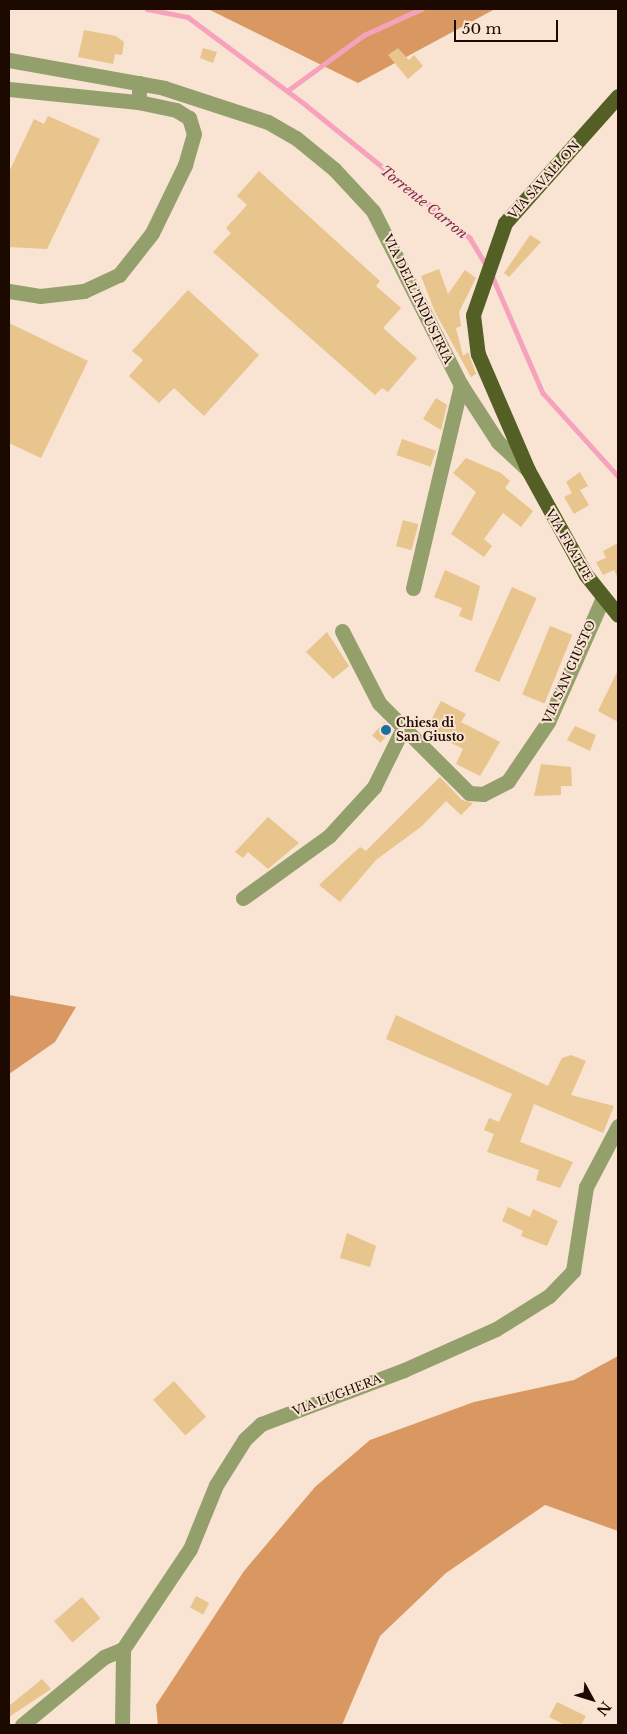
<!DOCTYPE html>
<style>
body{margin:0}
#map{position:relative;width:627px;height:1734px;overflow:hidden;background:#f9e3d2;font-family:"Libre Baskerville",serif}
div>[style]{position:absolute}
[style*='--x']{left:calc(var(--x)*1px);top:calc(var(--y)*1px);width:calc(var(--w)*1px);rotate:calc(var(--a)*1deg)}
.forest>*{inset:0;background:#d99862}
.stream>*{height:4.5px;margin:-2.25px;padding:0 2.25px;transform-origin:2.25px;border-radius:2.25px;background:#f7a2bc}
.building>*{inset:0;background:#e7c58c;transform-origin:0 0}
.minor>*{height:15px;margin:-7.5px;padding:0 7.5px;transform-origin:7.5px;border-radius:7.5px;background:#93a06b}
.major>*{height:15px;margin:-7.5px;padding:0 7.5px;transform-origin:7.5px;border-radius:7.5px;background:#535f24}
.dots>*{width:14px;height:14px;translate:-50% -50%;box-sizing:border-box;border:2px solid #f9e3d2;border-radius:50%}
span{translate:-50% -50%;white-space:nowrap;text-align:center;line-height:1.15;-webkit-text-stroke:4px #f9e3d2;paint-order:stroke}
.street-label{font-size:12px;color:#1c0a00}
.poi-label{font-size:12px;color:#1c0a00;font-weight:700}
.left{translate:0 -50%;text-align:left}
.water-label{font-size:14px;color:#88274e;font-style:italic}
.frame{position:absolute;inset:0;border:10px solid #1c0a00;pointer-events:none}
.north{position:absolute;left:567px;top:1674px;width:50px;height:50px;-webkit-text-stroke:4px #f9e3d2;paint-order:stroke;rotate:129deg;font-size:14px;font-weight:700;line-height:20px;text-align:center;color:#1c0a00}
.north::after{content:'';display:block;margin:auto;width:18px;height:22px;background:#1c0a00;clip-path:polygon(50% 0,100% 100%,50% 72%,0 100%)}
.scale{position:absolute;left:454px;top:20px;width:104px;height:22px;box-sizing:border-box;border:2px solid #1c0a00;border-top:0;padding-left:6px;font-size:15px;line-height:18px;white-space:nowrap;color:#1c0a00;-webkit-text-stroke:4px #f9e3d2;paint-order:stroke}
</style>
<div id="map">
<div class="forest">
<div style="clip-path:polygon(208px 9px,495px 9px,358px 83px)"></div>
<div style="clip-path:polygon(9px 995px,76px 1007px,55px 1042px,9px 1074px)"></div>
<div style="clip-path:polygon(618px 1356px,618px 1531px,545px 1505px,446px 1573px,380px 1636px,342px 1725px,158px 1725px,156px 1705px,244px 1571px,315px 1487px,370px 1440px,474px 1402px,574px 1380px)"></div>
</div>
<div class="stream">
<div style="--x:147;--y:9;--w:42;--a:11"></div>
<div style="--x:188;--y:17;--w:147;--a:36.7"></div>
<div style="--x:306;--y:105;--w:211;--a:39"></div>
<div style="--x:470;--y:238;--w:33;--a:59"></div>
<div style="--x:287;--y:91;--w:95;--a:-36"></div>
<div style="--x:364;--y:35;--w:63;--a:-24.5"></div>
<div style="--x:491;--y:273;--w:131;--a:66.6"></div>
<div style="--x:543;--y:393;--w:112;--a:47.9"></div>
</div>
<div class="building">
<div style="clip-path:polygon(84px 30px,116px 36px,124px 42px,122px 55px,115px 54px,113px 64px,78px 57px)"></div>
<div style="clip-path:polygon(203px 48px,217px 52px,213px 63px,200px 58px)"></div>
<div style="clip-path:polygon(398px 48px,409px 60px,414px 55px,423px 66px,408px 79px,388px 55px)"></div>
<div style="clip-path:polygon(48px 116px,100px 139px,47px 249px,9px 247px,9px 172px,34px 119px,44px 124px)"></div>
<div style="clip-path:polygon(259px 171px,380px 281px,376px 286px,401px 308px,383px 328px,417px 358px,388px 392px,382px 388px,375px 395px,213px 252px,231px 233px,226px 228px,247px 205px,237px 196px)"></div>
<div style="clip-path:polygon(530px 235px,541px 242px,509px 277px,504px 273px)"></div>
<div style="clip-path:polygon(439px 269px,448px 294px,465px 270px,476px 278px,459px 312px,461px 326px,456px 328px,463px 356px,468px 352px,476px 374px,471px 377px,435px 312px,421px 276px)"></div>
<div style="clip-path:polygon(188px 290px,259px 355px,204px 416px,174px 388px,159px 403px,129px 376px,143px 360px,132px 351px)"></div>
<div style="clip-path:polygon(9px 323px,88px 361px,41px 458px,9px 443px)"></div>
<div style="clip-path:polygon(436px 398px,447px 405px,441px 430px,423px 419px)"></div>
<div style="left:402px;top:439px;width:36px;height:17px;rotate:19deg"></div>
<div style="clip-path:polygon(466px 458px,501px 473px,510px 481px,505px 488px,533px 511px,521px 527px,503px 513px,484px 539px,492px 546px,484px 557px,451px 534px,476px 492px,453px 473px)"></div>
<div style="clip-path:polygon(580px 472px,588px 486px,580px 490px,589px 505px,574px 514px,564px 497px,572px 493px,566px 482px)"></div>
<div style="left:403px;top:520px;width:16px;height:27px;rotate:15deg"></div>
<div style="clip-path:polygon(618px 543px,618px 578px,614px 570px,603px 575px,596px 562px,606px 558px,603px 551px)"></div>
<div style="clip-path:polygon(445px 570px,480px 586px,472px 621px,459px 616px,462px 608px,434px 597px)"></div>
<div style="left:512px;top:587px;width:27px;height:92px;rotate:24deg"></div>
<div style="left:550px;top:626px;width:24px;height:74px;rotate:22deg"></div>
<div style="clip-path:polygon(327px 632px,349px 666px,333px 679px,306px 652px)"></div>
<div style="clip-path:polygon(618px 670px,618px 722px,598px 711px)"></div>
<div style="clip-path:polygon(441px 701px,466px 714px,461px 722px,500px 742px,480px 776px,456px 764px,463px 749px,426px 730px)"></div>
<div style="left:384px;top:722px;width:11px;height:18px;rotate:41deg"></div>
<div style="clip-path:polygon(575px 726px,596px 735px,590px 751px,567px 740px)"></div>
<div style="clip-path:polygon(541px 764px,571px 767px,572px 786px,561px 786px,561px 795px,534px 796px)"></div>
<div style="clip-path:polygon(440px 777px,462px 800px,473px 803px,461px 815px,446px 801px,422px 826px,376px 860px,340px 902px,319px 885px,360px 847px,366px 851px)"></div>
<div style="clip-path:polygon(268px 817px,299px 843px,268px 869px,248px 852px,243px 858px,235px 852px)"></div>
<div style="clip-path:polygon(396px 1015px,548px 1086px,562px 1058px,571px 1055px,586px 1061px,571px 1095px,614px 1106px,603px 1133px,534px 1104px,520px 1142px,573px 1162px,560px 1188px,536px 1180px,539px 1170px,487px 1152px,494px 1134px,484px 1130px,489px 1118px,499px 1122px,512px 1094px,386px 1039px)"></div>
<div style="clip-path:polygon(508px 1207px,530px 1217px,533px 1209px,558px 1221px,547px 1246px,521px 1236px,523px 1231px,502px 1221px)"></div>
<div style="clip-path:polygon(347px 1233px,376px 1246px,370px 1267px,340px 1258px)"></div>
<div style="left:174px;top:1381px;width:48px;height:28px;rotate:48deg"></div>
<div style="left:196px;top:1596px;width:15px;height:13px;rotate:28deg"></div>
<div style="left:82px;top:1597px;width:28px;height:37px;rotate:49deg"></div>
<div style="clip-path:polygon(42px 1679px,51px 1689px,9px 1717px,9px 1706px)"></div>
<div style="clip-path:polygon(557px 1702px,586px 1716px,581px 1725px,565px 1725px,549px 1717px)"></div>
</div>
<div class="minor">
<div style="--x:9;--y:60;--w:158;--a:10.2"></div>
<div style="--x:164;--y:88;--w:109;--a:18.1"></div>
<div style="--x:268;--y:122;--w:32;--a:30"></div>
<div style="--x:296;--y:138;--w:49;--a:39.2"></div>
<div style="--x:334;--y:169;--w:57;--a:47.1"></div>
<div style="--x:373;--y:211;--w:195;--a:63.2"></div>
<div style="--x:461;--y:385;--w:68;--a:57"></div>
<div style="--x:498;--y:442;--w:41;--a:43"></div>
<div style="--x:9;--y:89;--w:130;--a:5.8"></div>
<div style="--x:9;--y:291;--w:31;--a:9"></div>
<div style="--x:40;--y:296;--w:44;--a:-6.5"></div>
<div style="--x:84;--y:291;--w:38;--a:-25"></div>
<div style="--x:119;--y:275;--w:53;--a:-51.8"></div>
<div style="--x:152;--y:233;--w:76;--a:-64.1"></div>
<div style="--x:185;--y:165;--w:32;--a:-74"></div>
<div style="--x:194;--y:134;--w:17;--a:-107"></div>
<div style="--x:189;--y:118;--w:15;--a:-148"></div>
<div style="--x:176;--y:110;--w:39;--a:-168"></div>
<div style="--x:138;--y:102;--w:19;--a:-84"></div>
<div style="--x:413;--y:588;--w:209;--a:-76.7"></div>
<div style="--x:342;--y:631;--w:81;--a:62.8"></div>
<div style="--x:379;--y:703;--w:127;--a:45"></div>
<div style="--x:469;--y:793;--w:14;--a:4"></div>
<div style="--x:483;--y:794;--w:28;--a:-27"></div>
<div style="--x:508;--y:781;--w:71;--a:-55.9"></div>
<div style="--x:548;--y:722;--w:133;--a:-66.1"></div>
<div style="--x:243;--y:898;--w:106;--a:-35.8"></div>
<div style="--x:329;--y:836;--w:67;--a:-47.4"></div>
<div style="--x:374;--y:787;--w:66;--a:-63.8"></div>
<div style="--x:22;--y:1725;--w:107;--a:-39.7"></div>
<div style="--x:104;--y:1657;--w:21;--a:-23"></div>
<div style="--x:122;--y:1725;--w:76;--a:-89.2"></div>
<div style="--x:123;--y:1649;--w:120;--a:-56.2"></div>
<div style="--x:190;--y:1549;--w:69;--a:-67.9"></div>
<div style="--x:216;--y:1485;--w:54;--a:-57.8"></div>
<div style="--x:245;--y:1439;--w:22;--a:-43"></div>
<div style="--x:261;--y:1424;--w:153;--a:-20.7"></div>
<div style="--x:404;--y:1370;--w:101;--a:-24"></div>
<div style="--x:496;--y:1329;--w:62;--a:-31.9"></div>
<div style="--x:549;--y:1296;--w:35;--a:-46"></div>
<div style="--x:573;--y:1271;--w:85;--a:-81.2"></div>
<div style="--x:586;--y:1187;--w:69;--a:-62.3"></div>
</div>
<div class="major">
<div style="--x:618;--y:96;--w:170;--a:131.7"></div>
<div style="--x:505;--y:223;--w:97;--a:109.2"></div>
<div style="--x:473;--y:315;--w:39;--a:83"></div>
<div style="--x:478;--y:354;--w:126;--a:66.7"></div>
<div style="--x:528;--y:470;--w:120;--a:61.1"></div>
<div style="--x:586;--y:575;--w:51;--a:51.3"></div>
</div>
<div class="dots">
<div style="left:386px;top:730px;background:#1b70a0"></div>
</div>
<div class="street-label">
<span style="left:544px;top:180px;rotate:-48deg">VIA SAVALLON</span>
<span style="left:418px;top:299px;rotate:64deg">VIA DELL'INDUSTRIA</span>
<span style="left:569px;top:545px;rotate:60deg">VIA FRATTE</span>
<span style="left:569px;top:672px;rotate:-66deg">VIA SAN GIUSTO</span>
<span style="left:337px;top:1395px;rotate:-21deg">VIA LUGHERA</span>
</div>
<div class="poi-label">
<span class="left" style="left:396px;top:730px">Chiesa di<br>San Giusto</span>
</div>
<div class="water-label">
<span style="left:424px;top:202px;rotate:39deg">Torrente Carron</span>
</div>
<div class="frame"></div>
<div class="north">N</div>
<div class="scale">50 m</div>
</div>
